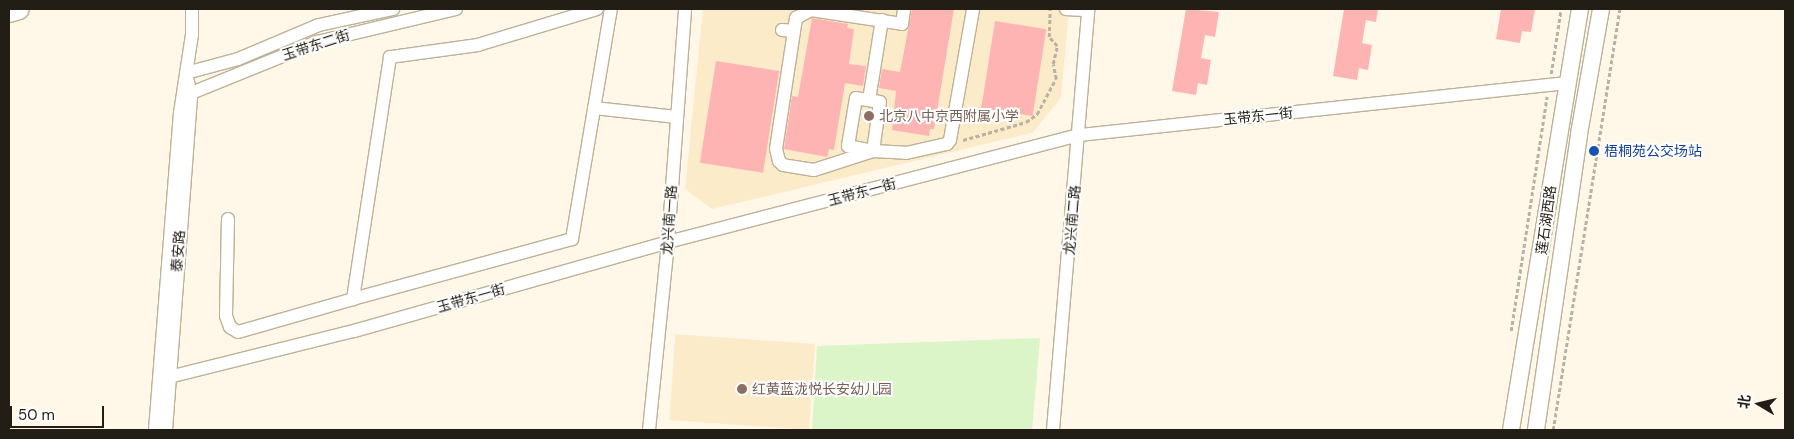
<!DOCTYPE html>
<meta charset="utf-8">
<style>
body{margin:0}
#map{position:relative;width:1794px;height:439px;overflow:hidden;background:#fff7e7;font-family:"DM Sans","Noto Sans SC",sans-serif}
div>[style]{position:absolute}
[style*='--x']{left:calc(var(--x)*1px);top:calc(var(--y)*1px);width:calc(var(--w)*1px);rotate:calc(var(--a)*1deg)}
.built>*{inset:0;background:#fbebc9;transform-origin:0 0}
.green>*{inset:0;background:#dbf4c8}
.building>*{inset:0;background:#feb4b3;transform-origin:0 0}
.path>*{height:2.5px;margin-top:-1.25px;transform-origin:0;background:repeating-linear-gradient(90deg,#b9b2a4 0 4px,transparent 0 6.5px)}
.roads{filter:drop-shadow(1px 0 #bdb197) drop-shadow(-1px 0 #bdb197) drop-shadow(0 1px #bdb197) drop-shadow(0 -1px #bdb197)}
.minor>*{height:12px;margin:-6px;padding:0 6px;transform-origin:6px;border-radius:6px;background:#fff}
.major>*{height:16px;margin:-8px;padding:0 8px;transform-origin:8px;border-radius:8px;background:#fff}
.highway>*{height:19px;margin:-9.5px;padding:0 9.5px;transform-origin:9.5px;border-radius:9.5px;background:#fff}
.dots>*{width:14px;height:14px;translate:-50% -50%;box-sizing:border-box;border:2px solid #fff;border-radius:50%}
span{translate:-50% -50%;white-space:nowrap;text-align:center;line-height:1.15;-webkit-text-stroke:4px #fff;paint-order:stroke}
.street-label{font-size:14px;color:#231e15}
.education-label{font-size:14px;color:#785e54}
.left{translate:0 -50%;text-align:left}
.transit-label{font-size:14px;color:#164399}
.frame{position:absolute;inset:0;border:10px solid #231e15;pointer-events:none}
.north{position:absolute;left:1734px;top:379px;width:50px;height:50px;-webkit-text-stroke:4px #fff;paint-order:stroke;rotate:279deg;font-size:14px;font-weight:700;line-height:20px;text-align:center;color:#231e15}
.north::after{content:'';display:block;margin:auto;width:18px;height:22px;background:#231e15;clip-path:polygon(50% 0,100% 100%,50% 72%,0 100%)}
.scale{position:absolute;left:10px;top:406px;width:94px;height:22px;box-sizing:border-box;border:2px solid #231e15;border-top:0;padding-left:6px;font-size:15px;line-height:18px;white-space:nowrap;color:#231e15;-webkit-text-stroke:4px #fff;paint-order:stroke}
</style>
<div id="map">
<div class="built">
<div style="clip-path:polygon(703px 9px,1069px 9px,1061px 98px,1032px 133px,712px 209px,685px 189px)"></div>
<div style="left:815px;top:344px;width:86px;height:140px;rotate:94deg"></div>
</div>
<div class="green">
<div style="clip-path:polygon(1040px 338px,1032px 430px,812px 430px,817px 346px)"></div>
</div>
<div class="building">
<div style="clip-path:polygon(912px 9px,954px 9px,934px 129px,930px 129px,929px 136px,892px 130px,896px 91px,879px 88px,882px 69px,900px 72px)"></div>
<div style="clip-path:polygon(1186px 9px,1219px 12px,1215px 37px,1205px 35px,1201px 58px,1211px 60px,1207px 85px,1198px 83px,1196px 95px,1172px 91px)"></div>
<div style="clip-path:polygon(1344px 9px,1378px 9px,1376px 22px,1366px 20px,1362px 43px,1372px 45px,1368px 70px,1359px 68px,1357px 80px,1333px 76px)"></div>
<div style="clip-path:polygon(1501px 9px,1535px 9px,1531px 32px,1522px 31px,1520px 43px,1496px 39px)"></div>
<div style="clip-path:polygon(812px 18px,848px 24px,847px 28px,854px 29px,849px 64px,866px 66px,863px 86px,845px 83px,834px 150px,829px 149px,827px 157px,784px 149px,792px 96px,798px 97px)"></div>
<div style="left:995px;top:21px;width:52px;height:88px;rotate:9deg"></div>
<div style="left:716px;top:61px;width:64px;height:103px;rotate:9deg"></div>
</div>
<div class="path">
<div style="--x:1551;--y:74;--w:66;--a:-81.3"></div>
<div style="--x:963;--y:140;--w:66;--a:-15.9"></div>
<div style="--x:1026;--y:122;--w:14;--a:-36"></div>
<div style="--x:1037;--y:114;--w:40;--a:-62"></div>
<div style="--x:1056;--y:79;--w:15;--a:-101"></div>
<div style="--x:1053;--y:64;--w:18;--a:-77"></div>
<div style="--x:1057;--y:46;--w:12;--a:-132"></div>
<div style="--x:1049;--y:37;--w:28;--a:-88"></div>
<div style="--x:1511;--y:331;--w:237;--a:-81.3"></div>
<div style="--x:1553;--y:430;--w:426;--a:-81"></div>
</div>
<div class="roads">
<div class="minor">
<div style="--x:597;--y:9;--w:124;--a:163.2"></div>
<div style="--x:478;--y:45;--w:89;--a:172.2"></div>
<div style="--x:390;--y:57;--w:245;--a:98.7"></div>
<div style="--x:353;--y:299;--w:227;--a:-15.3"></div>
<div style="--x:572;--y:239;--w:233;--a:-80.4"></div>
<div style="--x:1066;--y:9;--w:22;--a:3"></div>
<div style="--x:782;--y:30;--w:12;--a:5"></div>
<div style="--x:186;--y:73;--w:54;--a:-15.1"></div>
<div style="--x:238;--y:59;--w:88;--a:-22.8"></div>
<div style="--x:319;--y:25;--w:76;--a:-12.2"></div>
<div style="--x:184;--y:96;--w:144;--a:-22.1"></div>
<div style="--x:317;--y:42;--w:143;--a:-13.4"></div>
<div style="--x:869;--y:100;--w:81;--a:-80.8"></div>
<div style="--x:594;--y:108;--w:83;--a:6.2"></div>
<div style="--x:873;--y:151;--w:62;--a:162.1"></div>
<div style="--x:814;--y:170;--w:31;--a:-171"></div>
<div style="--x:783;--y:165;--w:6;--a:-135"></div>
<div style="--x:779;--y:161;--w:12;--a:-104"></div>
<div style="--x:776;--y:149;--w:133;--a:-81.3"></div>
<div style="--x:796;--y:18;--w:17;--a:-28"></div>
<div style="--x:811;--y:10;--w:92;--a:8.7"></div>
<div style="--x:902;--y:24;--w:15;--a:-82"></div>
<div style="--x:873;--y:151;--w:49;--a:-81.9"></div>
<div style="--x:880;--y:102;--w:24;--a:-171"></div>
<div style="--x:856;--y:98;--w:49;--a:99.5"></div>
<div style="--x:848;--y:146;--w:25;--a:11"></div>
<div style="--x:873;--y:151;--w:33;--a:3"></div>
<div style="--x:906;--y:153;--w:42;--a:-12.4"></div>
<div style="--x:947;--y:144;--w:5;--a:-53"></div>
<div style="--x:950;--y:140;--w:133;--a:-80"></div>
<div style="--x:228;--y:219;--w:97;--a:91.2"></div>
<div style="--x:226;--y:316;--w:12;--a:70"></div>
<div style="--x:230;--y:327;--w:9;--a:32"></div>
<div style="--x:238;--y:332;--w:120;--a:-16"></div>
<div style="--x:169;--y:377;--w:191;--a:-14"></div>
<div style="--x:354;--y:331;--w:326;--a:-15.8"></div>
<div style="--x:668;--y:242;--w:426;--a:-14.6"></div>
<div style="--x:1080;--y:135;--w:491;--a:-6.1"></div>
<div style="--x:155;--y:430;--w:318;--a:-85.5"></div>
<div style="--x:180;--y:113;--w:79;--a:-81.3"></div>
<div style="--x:192;--y:35;--w:26;--a:-90"></div>
<div style="--x:166;--y:430;--w:336;--a:-85.7"></div>
<div style="--x:191;--y:95;--w:18;--a:-103"></div>
<div style="--x:649;--y:430;--w:189;--a:-84.2"></div>
<div style="--x:668;--y:242;--w:234;--a:-85.8"></div>
<div style="--x:1053;--y:430;--w:422;--a:-85.2"></div>
</div>
<div class="major">
<div style="--x:1511;--y:430;--w:427;--a:-80.7"></div>
<div style="--x:1536;--y:430;--w:299;--a:-81.7"></div>
<div style="--x:1579;--y:134;--w:127;--a:-80"></div>
</div>
<div class="highway">
<div style="--x:9;--y:12;--w:10;--a:-17"></div>
</div>
</div>
<div class="dots">
<div style="left:869px;top:116px;background:#8d6e63"></div>
<div style="left:1594px;top:151px;background:#1a4fb4"></div>
<div style="left:742px;top:389px;background:#8d6e63"></div>
</div>
<div class="street-label">
<span style="left:316px;top:45px;rotate:-18deg">玉带东二街</span>
<span style="left:1258px;top:116px;rotate:-6deg">玉带东一街</span>
<span style="left:862px;top:192px;rotate:-15deg">玉带东一街</span>
<span style="left:669px;top:220px;rotate:-86deg">龙兴南一路</span>
<span style="left:1072px;top:220px;rotate:-85deg">龙兴南二路</span>
<span style="left:1546px;top:220px;rotate:-82deg">莲石湖西路</span>
<span style="left:178px;top:251px;rotate:-86deg">泰安路</span>
<span style="left:471px;top:298px;rotate:-16deg">玉带东一街</span>
</div>
<div class="education-label">
<span class="left" style="left:879px;top:116px">北京八中京西附属小学</span>
<span class="left" style="left:752px;top:389px">红黄蓝泷悦长安幼儿园</span>
</div>
<div class="transit-label">
<span class="left" style="left:1604px;top:151px">梧桐苑公交场站</span>
</div>
<div class="frame"></div>
<div class="north">北</div>
<div class="scale">50 m</div>
</div>
